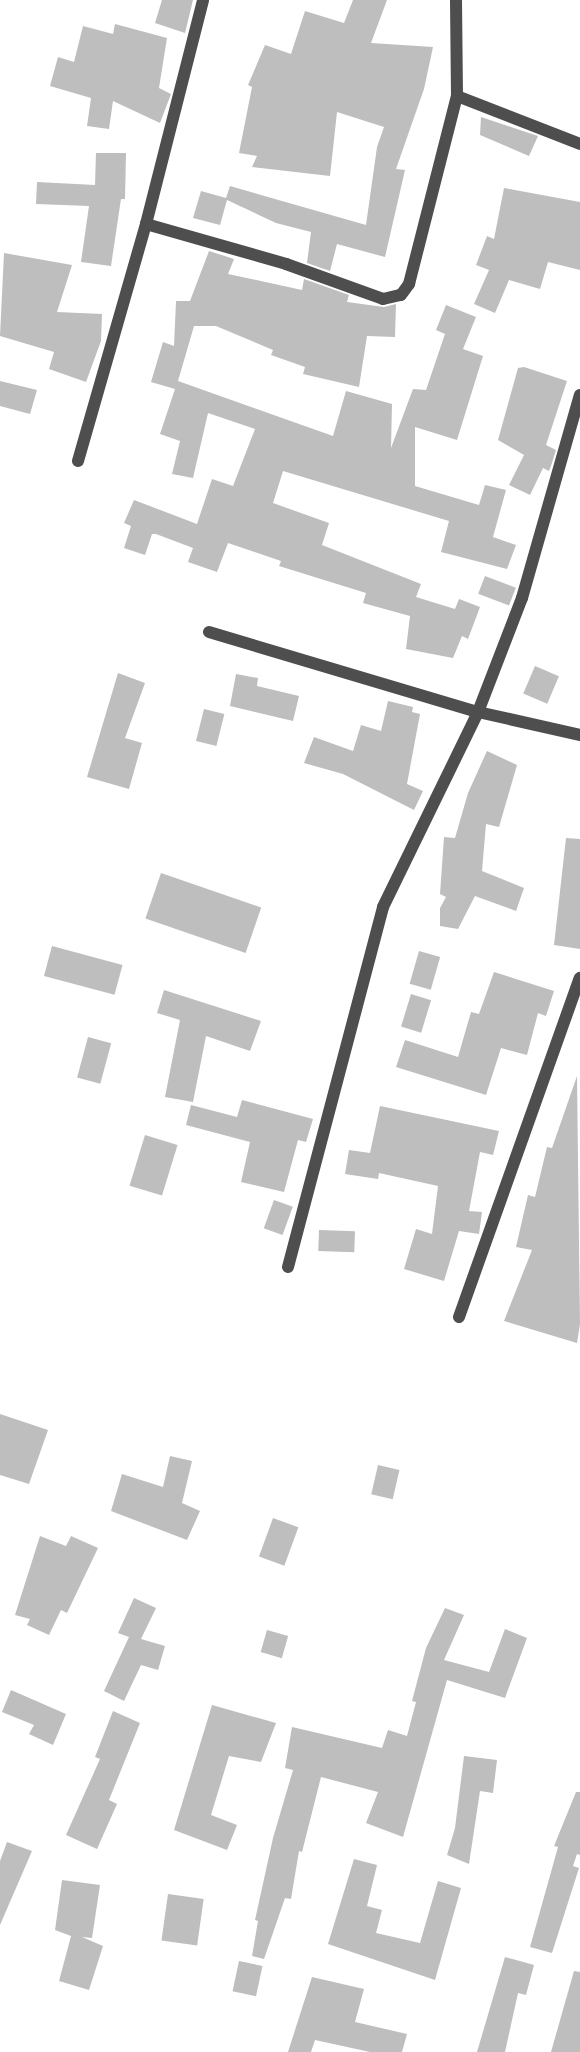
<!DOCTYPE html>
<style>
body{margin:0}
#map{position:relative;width:580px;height:2052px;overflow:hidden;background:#fff;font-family:"Source Sans 3",sans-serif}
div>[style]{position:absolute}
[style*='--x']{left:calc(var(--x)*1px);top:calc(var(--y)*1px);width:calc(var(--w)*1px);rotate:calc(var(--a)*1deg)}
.building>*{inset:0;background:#bebebe;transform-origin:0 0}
.street>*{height:12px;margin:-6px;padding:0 6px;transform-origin:6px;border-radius:6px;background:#4e4e4e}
span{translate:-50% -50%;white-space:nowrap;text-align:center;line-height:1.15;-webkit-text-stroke:5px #fff;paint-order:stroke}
</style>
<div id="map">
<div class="building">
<div style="clip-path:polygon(162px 0,193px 0,185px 33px,155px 23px)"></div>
<div style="clip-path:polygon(353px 0,387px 0,371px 43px,433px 47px,424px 89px,396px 169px,405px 170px,385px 257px,337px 244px,330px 271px,307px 263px,311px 232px,276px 223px,227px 200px,220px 225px,193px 218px,201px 191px,226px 198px,230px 186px,366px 225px,377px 147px,384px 127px,337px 112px,330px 176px,252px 167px,257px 156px,239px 153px,252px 87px,248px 85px,265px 45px,291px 54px,305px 11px,344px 23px)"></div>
<div style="clip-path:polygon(115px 24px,167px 38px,159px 88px,171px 94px,160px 123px,113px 101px,109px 129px,87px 126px,91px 98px,50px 86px,58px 57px,74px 62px,83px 26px,113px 34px)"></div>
<div style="clip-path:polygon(481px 117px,538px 136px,529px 156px,480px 135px)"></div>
<div style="clip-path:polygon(96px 153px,126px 153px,125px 199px,121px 199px,111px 266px,81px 262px,89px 206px,36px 204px,37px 182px,95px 185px)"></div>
<div style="clip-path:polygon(504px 188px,580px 202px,580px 270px,548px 262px,540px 289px,509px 280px,495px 313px,474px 304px,489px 270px,476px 265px,487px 236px,494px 239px)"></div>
<div style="clip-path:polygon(209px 251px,234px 259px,228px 274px,302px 290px,304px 279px,349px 295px,347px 302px,384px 307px,396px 304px,395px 337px,367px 336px,359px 387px,303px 374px,305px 367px,271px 355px,273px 350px,216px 326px,194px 326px,178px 381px,333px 436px,346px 391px,392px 404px,391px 448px,413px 389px,426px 390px,445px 334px,436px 330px,446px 305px,476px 317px,463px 349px,483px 356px,457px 440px,415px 427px,415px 486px,479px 505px,485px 485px,506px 490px,493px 537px,516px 545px,507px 569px,441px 552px,449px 521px,283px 471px,273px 503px,329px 523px,322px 545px,421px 584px,416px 597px,455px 609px,459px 599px,480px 607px,468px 639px,462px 636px,453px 658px,406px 649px,410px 616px,363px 603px,366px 593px,279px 566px,281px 561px,228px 543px,217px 572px,188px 562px,193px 548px,156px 534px,152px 534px,145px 555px,124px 548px,131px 526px,124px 523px,134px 500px,197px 524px,212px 479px,233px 486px,255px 429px,208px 413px,193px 478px,172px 474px,180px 441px,160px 434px,175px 389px,151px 382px,163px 342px,174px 346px,176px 301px,190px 301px)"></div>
<div style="clip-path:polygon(4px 253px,72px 265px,57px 312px,102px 314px,101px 341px,86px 382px,49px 369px,54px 352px,0 336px)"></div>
<div style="clip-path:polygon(524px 367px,567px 381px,546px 445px,556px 450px,551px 466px,549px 471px,543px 468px,530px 495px,509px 485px,524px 455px,498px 440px,518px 368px)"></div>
<div style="clip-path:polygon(0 381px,37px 390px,30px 414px,0 406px)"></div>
<div style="left:485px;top:576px;width:33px;height:19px;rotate:21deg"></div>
<div style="left:535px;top:666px;width:26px;height:30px;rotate:23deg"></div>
<div style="clip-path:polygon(118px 673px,145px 683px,125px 738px,142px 743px,129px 789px,87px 777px)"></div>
<div style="clip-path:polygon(236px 674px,258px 678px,257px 686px,299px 696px,293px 721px,230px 706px)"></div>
<div style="clip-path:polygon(388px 701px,413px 707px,412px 712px,420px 714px,407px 784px,423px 791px,414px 810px,343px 774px,304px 763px,314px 737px,353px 751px,361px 725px,381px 731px)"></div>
<div style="left:204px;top:709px;width:21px;height:33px;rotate:14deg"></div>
<div style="clip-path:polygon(487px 751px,517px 765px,499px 827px,486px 824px,482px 871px,524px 888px,516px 911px,475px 896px,458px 929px,440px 926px,440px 908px,446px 897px,440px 894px,444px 837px,455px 838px,468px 793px)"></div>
<div style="clip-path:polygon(566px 838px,580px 839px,580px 949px,554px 945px)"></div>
<div style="left:161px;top:873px;width:106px;height:48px;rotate:19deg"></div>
<div style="left:52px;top:946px;width:73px;height:31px;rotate:15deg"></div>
<div style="left:419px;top:951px;width:22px;height:34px;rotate:16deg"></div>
<div style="clip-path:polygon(494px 972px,554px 991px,546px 1016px,538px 1013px,527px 1055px,501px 1048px,486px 1095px,396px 1067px,405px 1040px,458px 1057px,471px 1012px,479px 1014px)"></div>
<div style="clip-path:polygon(164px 990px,261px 1021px,250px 1051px,206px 1036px,193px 1102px,165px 1097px,180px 1020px,157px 1013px)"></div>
<div style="left:411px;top:994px;width:21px;height:34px;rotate:17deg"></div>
<div style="left:88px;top:1037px;width:24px;height:42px;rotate:15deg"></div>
<div style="clip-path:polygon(577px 1076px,580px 1324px,577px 1343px,504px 1321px,532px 1250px,516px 1247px,528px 1195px,535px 1197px,547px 1147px,552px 1148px)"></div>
<div style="clip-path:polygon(242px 1100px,313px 1119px,306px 1142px,298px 1140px,284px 1192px,241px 1182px,250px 1142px,186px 1125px,191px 1105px,237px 1117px)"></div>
<div style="clip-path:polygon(380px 1106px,499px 1131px,493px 1155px,480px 1152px,469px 1211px,482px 1212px,479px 1234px,459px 1231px,444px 1281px,404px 1269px,416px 1229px,432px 1234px,438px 1186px,379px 1173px,378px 1179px,345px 1174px,349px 1150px,370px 1153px)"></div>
<div style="left:145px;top:1135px;width:34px;height:53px;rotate:17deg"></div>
<div style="left:274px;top:1200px;width:20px;height:30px;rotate:20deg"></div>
<div style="left:319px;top:1230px;width:36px;height:21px;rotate:2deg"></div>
<div style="clip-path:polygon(0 1414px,48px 1430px,29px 1484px,0 1475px)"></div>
<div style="clip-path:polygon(170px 1456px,192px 1461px,182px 1503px,200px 1511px,187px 1540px,111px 1511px,122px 1474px,163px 1487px)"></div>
<div style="left:378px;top:1465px;width:22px;height:30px;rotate:13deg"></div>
<div style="left:273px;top:1518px;width:27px;height:41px;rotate:20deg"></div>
<div style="clip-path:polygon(40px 1536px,66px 1546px,71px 1536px,98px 1548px,67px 1613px,61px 1610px,49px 1635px,27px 1625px,30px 1619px,15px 1615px)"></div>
<div style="clip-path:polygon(134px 1598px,156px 1608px,141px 1639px,165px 1646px,158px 1670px,141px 1665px,124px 1701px,104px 1691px,129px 1637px,118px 1633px)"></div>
<div style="clip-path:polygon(445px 1608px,464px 1615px,444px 1660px,489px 1672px,505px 1629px,527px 1638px,505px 1698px,447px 1680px,403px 1837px,366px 1823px,378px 1792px,321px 1777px,302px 1852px,299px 1851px,291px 1899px,285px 1898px,264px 1959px,252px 1956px,258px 1921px,255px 1920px,273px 1838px,293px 1770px,285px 1768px,292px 1727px,382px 1748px,388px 1730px,407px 1736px,416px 1702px,412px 1701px,426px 1648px)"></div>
<div style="left:267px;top:1630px;width:22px;height:23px;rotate:16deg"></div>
<div style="clip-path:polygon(11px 1690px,66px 1714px,53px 1745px,29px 1734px,34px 1725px,2px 1712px)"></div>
<div style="clip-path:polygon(212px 1705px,276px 1723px,261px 1762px,229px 1756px,211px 1815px,237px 1825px,227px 1850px,174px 1830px)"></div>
<div style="clip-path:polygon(113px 1711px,140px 1723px,109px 1800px,117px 1804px,97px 1849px,66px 1835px,100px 1759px,95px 1757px)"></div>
<div style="clip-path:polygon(464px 1756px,497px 1760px,493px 1793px,480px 1791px,469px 1864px,447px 1855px,455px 1828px)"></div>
<div style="clip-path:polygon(576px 1792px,580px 1792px,580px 1855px,577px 1854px,573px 1866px,579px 1868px,552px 1953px,530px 1947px,558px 1847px,554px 1846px)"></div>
<div style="clip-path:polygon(7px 1842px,32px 1851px,0 1925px,0 1861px)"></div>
<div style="clip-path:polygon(354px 1859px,377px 1865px,367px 1906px,382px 1910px,376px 1933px,420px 1943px,438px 1881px,461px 1888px,435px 1980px,328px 1944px)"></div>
<div style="clip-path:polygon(62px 1880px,100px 1885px,92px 1938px,82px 1937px,103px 1946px,89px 1990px,59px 1981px,71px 1936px,55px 1930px)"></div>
<div style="left:168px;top:1894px;width:36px;height:47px;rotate:8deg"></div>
<div style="clip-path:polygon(505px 1957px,534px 1965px,526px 1995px,518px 1993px,505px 2052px,477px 2052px)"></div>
<div style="left:239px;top:1961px;width:24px;height:31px;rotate:12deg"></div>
<div style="clip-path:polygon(574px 1971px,580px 1972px,580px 2052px,551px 2052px)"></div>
<div style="clip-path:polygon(312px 1977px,364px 1989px,355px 2022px,407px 2034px,402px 2052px,370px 2052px,315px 2040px,311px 2052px,288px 2052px)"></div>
</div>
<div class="street">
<div style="--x:457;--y:96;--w:132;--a:21.3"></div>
<div style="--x:146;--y:224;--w:146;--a:15.9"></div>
<div style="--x:286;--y:264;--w:103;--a:19.8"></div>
<div style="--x:383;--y:299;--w:18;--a:-13"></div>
<div style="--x:401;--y:295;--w:14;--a:-54"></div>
<div style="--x:409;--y:284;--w:194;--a:-75.7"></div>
<div style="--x:457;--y:96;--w:96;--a:-90.6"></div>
<div style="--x:78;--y:461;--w:247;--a:-74"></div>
<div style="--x:146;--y:224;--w:231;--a:-75.7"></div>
<div style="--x:209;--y:632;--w:281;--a:16.6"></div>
<div style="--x:478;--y:712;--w:105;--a:12.7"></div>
<div style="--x:288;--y:1267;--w:372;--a:-75.2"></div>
<div style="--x:383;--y:907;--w:217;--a:-64"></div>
<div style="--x:478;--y:712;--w:122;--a:-68.9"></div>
<div style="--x:522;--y:598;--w:211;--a:-74.1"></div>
<div style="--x:459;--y:1317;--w:360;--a:-70.4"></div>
</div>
</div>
